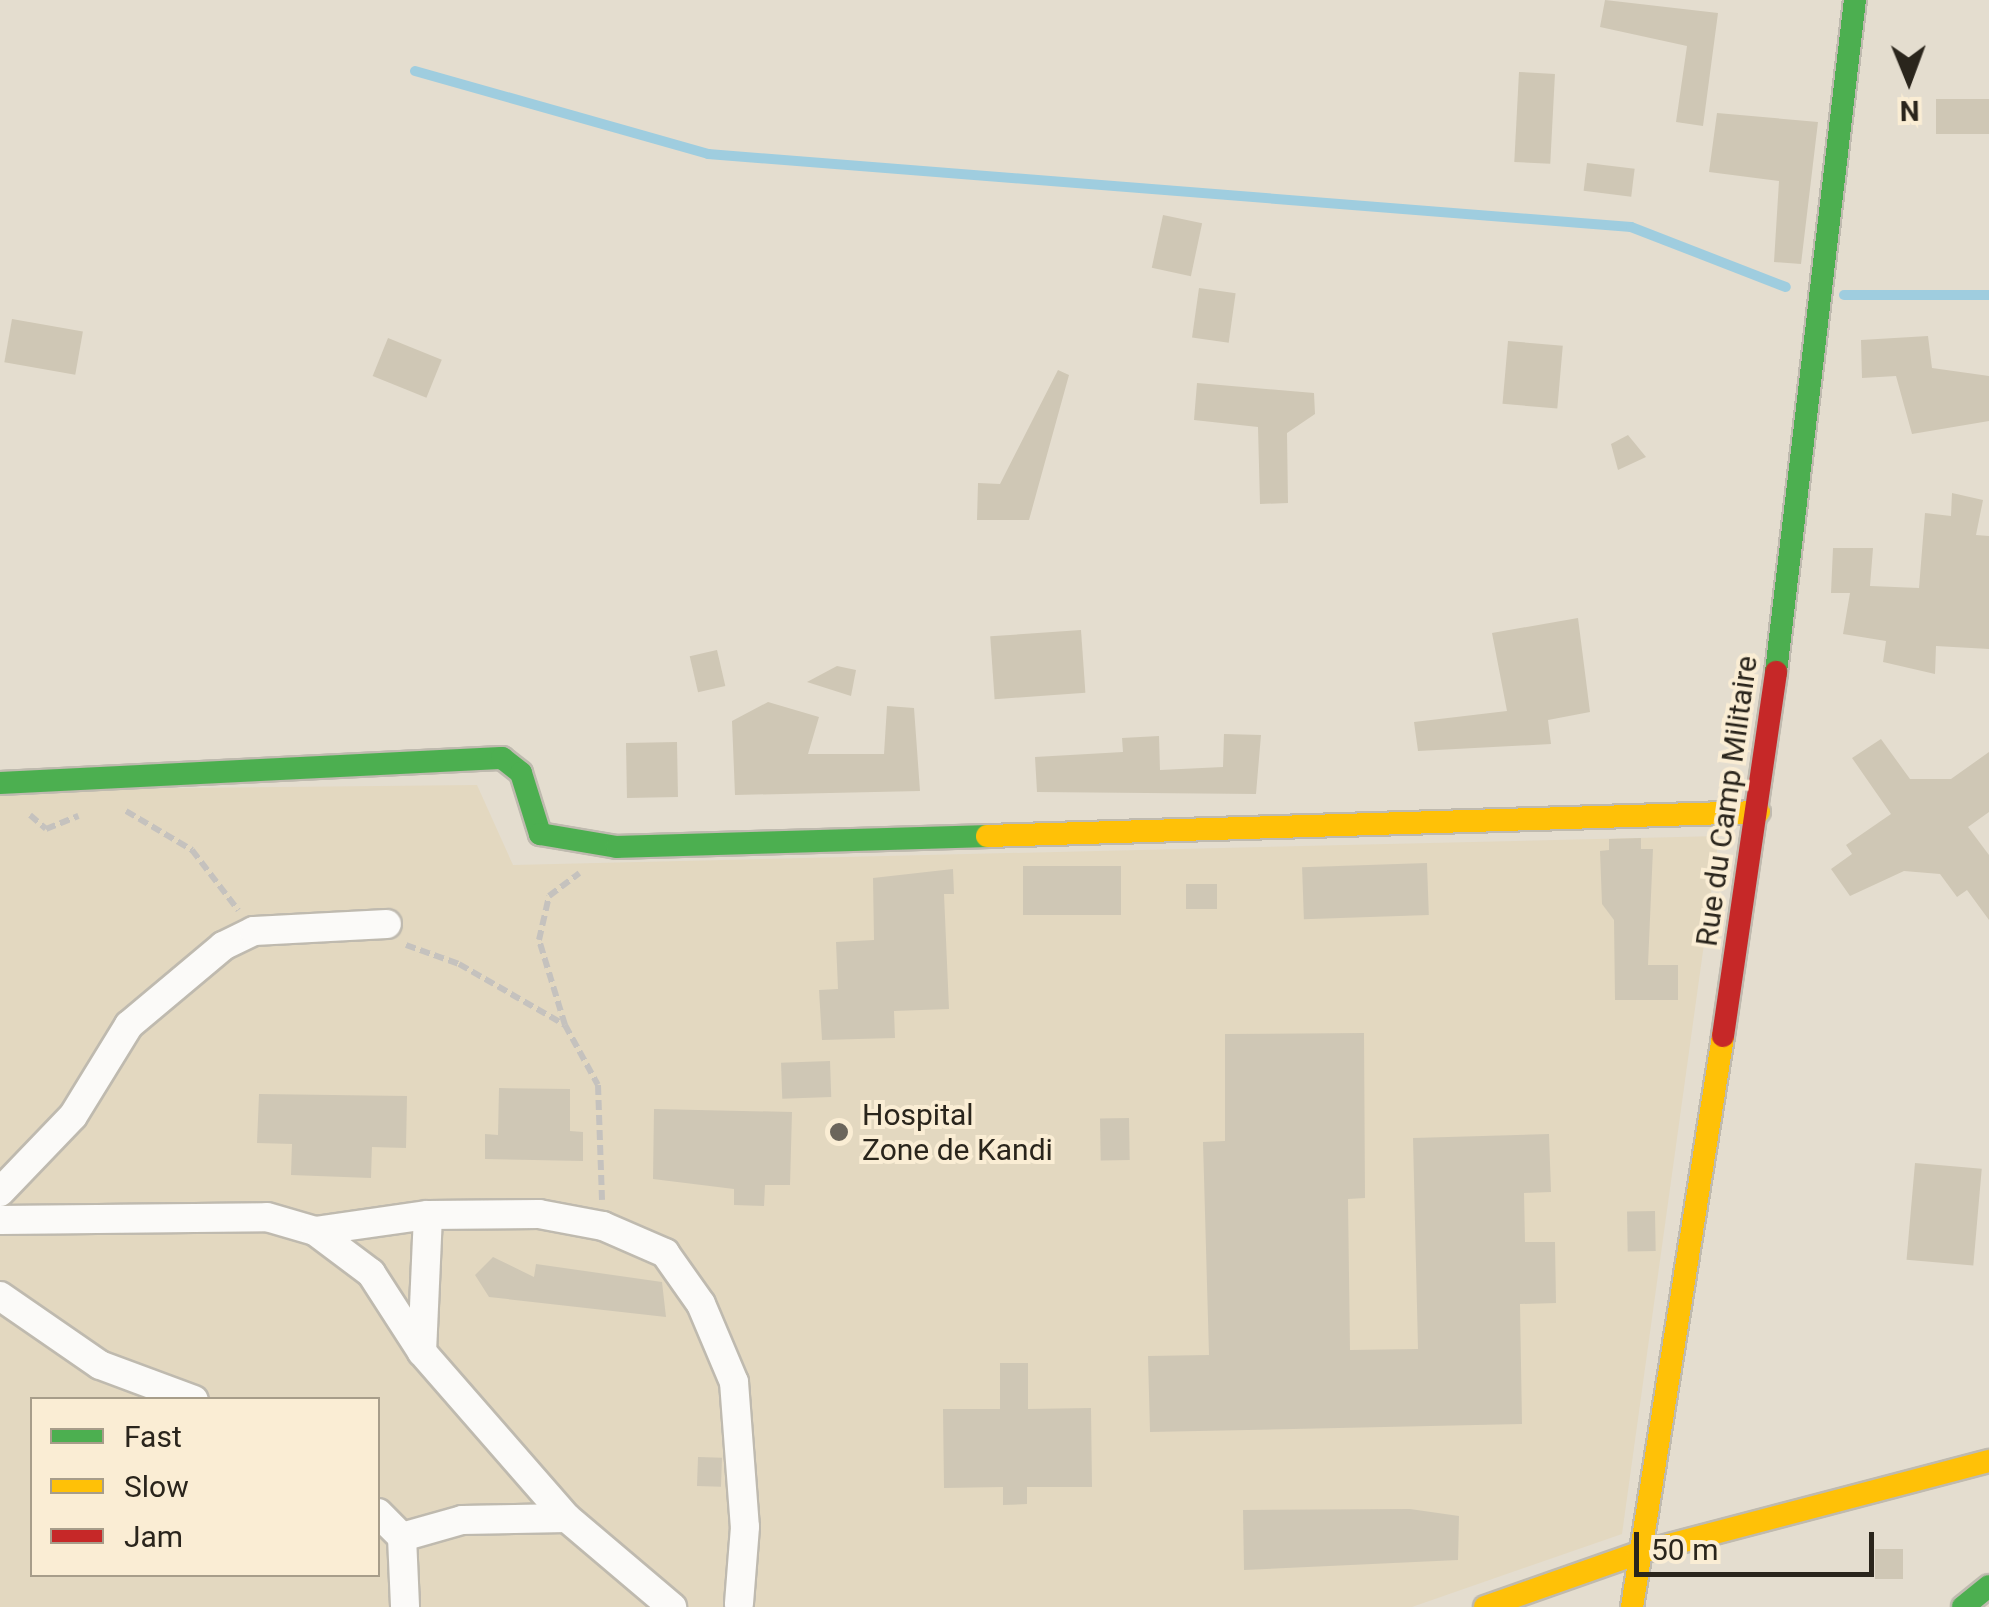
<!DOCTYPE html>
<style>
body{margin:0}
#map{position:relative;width:1989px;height:1607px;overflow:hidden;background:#e4ddcf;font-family:Roboto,sans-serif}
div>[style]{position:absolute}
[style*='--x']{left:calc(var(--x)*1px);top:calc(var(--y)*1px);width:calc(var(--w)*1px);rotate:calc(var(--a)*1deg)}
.built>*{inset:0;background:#e3d8c0}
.stream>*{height:10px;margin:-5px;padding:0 5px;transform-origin:5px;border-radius:5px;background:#9fcddf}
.building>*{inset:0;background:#cfc7b5;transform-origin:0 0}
.path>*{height:6px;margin-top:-3px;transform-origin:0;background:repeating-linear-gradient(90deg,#c5c2be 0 10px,transparent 0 15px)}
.roads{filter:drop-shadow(2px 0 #bfbaaf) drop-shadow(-2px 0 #bfbaaf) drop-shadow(0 2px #bfbaaf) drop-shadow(0 -2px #bfbaaf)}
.street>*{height:28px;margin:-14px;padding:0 14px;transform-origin:14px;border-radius:14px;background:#fbfaf8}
.fast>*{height:22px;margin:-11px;padding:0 11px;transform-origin:11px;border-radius:11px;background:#4caf50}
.slow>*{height:22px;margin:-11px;padding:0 11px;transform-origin:11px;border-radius:11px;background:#ffc107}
.jam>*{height:22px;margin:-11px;padding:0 11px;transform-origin:11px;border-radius:11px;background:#c62828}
.dots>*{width:28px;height:28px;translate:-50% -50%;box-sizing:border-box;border:5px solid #faedd4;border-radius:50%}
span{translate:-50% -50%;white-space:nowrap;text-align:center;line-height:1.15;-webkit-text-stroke:8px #faedd4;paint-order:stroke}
.street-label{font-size:30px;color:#2a251c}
.poi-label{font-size:30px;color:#2a251c}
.left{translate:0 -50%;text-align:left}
.legend{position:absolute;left:30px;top:1397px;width:350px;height:180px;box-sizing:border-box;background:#faedd4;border:2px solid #a79d8a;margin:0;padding:12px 18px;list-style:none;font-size:30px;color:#2a251c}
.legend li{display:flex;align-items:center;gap:20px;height:50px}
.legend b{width:50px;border:2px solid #a79d8a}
.north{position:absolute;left:1859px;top:30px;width:100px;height:100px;-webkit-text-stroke:8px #faedd4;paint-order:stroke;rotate:179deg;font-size:28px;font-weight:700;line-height:40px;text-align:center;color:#2a251c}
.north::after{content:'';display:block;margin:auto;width:35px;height:45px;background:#2a251c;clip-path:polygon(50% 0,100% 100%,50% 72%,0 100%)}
.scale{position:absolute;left:1634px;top:1532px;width:240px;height:45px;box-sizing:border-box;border:5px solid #2a251c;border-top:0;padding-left:12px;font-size:30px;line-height:35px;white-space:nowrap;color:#2a251c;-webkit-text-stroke:8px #faedd4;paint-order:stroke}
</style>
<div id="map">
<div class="built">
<div style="clip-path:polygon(evenodd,477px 785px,513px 865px,1719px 836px,1622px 1534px,1412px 1607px,0 1607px,0 790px,477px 785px,32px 1400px,378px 1400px,378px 1574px,32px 1574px,32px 1400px)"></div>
</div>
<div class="stream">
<div style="--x:415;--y:71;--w:305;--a:15.8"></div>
<div style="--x:708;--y:154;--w:926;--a:4.52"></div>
<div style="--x:1631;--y:227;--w:166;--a:21.2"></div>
<div style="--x:1844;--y:295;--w:145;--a:0"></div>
</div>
<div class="building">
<div style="clip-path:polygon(1605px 0,1718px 13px,1703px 126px,1676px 122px,1687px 46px,1600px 27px)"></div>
<div style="left:1519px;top:72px;width:36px;height:90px;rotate:3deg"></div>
<div style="left:1989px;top:99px;width:35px;height:53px;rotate:90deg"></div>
<div style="clip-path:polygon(1717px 113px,1818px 122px,1801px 264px,1774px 262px,1779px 181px,1709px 172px)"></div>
<div style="left:1587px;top:163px;width:48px;height:28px;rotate:7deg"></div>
<div style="left:1163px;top:215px;width:40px;height:54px;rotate:12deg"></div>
<div style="left:1199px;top:288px;width:37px;height:50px;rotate:8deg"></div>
<div style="left:12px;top:319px;width:72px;height:44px;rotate:10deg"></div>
<div style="clip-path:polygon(1928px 336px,1932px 368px,1989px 376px,1989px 421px,1912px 434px,1896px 376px,1862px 378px,1861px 340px)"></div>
<div style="left:388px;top:338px;width:58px;height:41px;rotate:22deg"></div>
<div style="left:1508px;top:341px;width:55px;height:63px;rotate:5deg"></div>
<div style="clip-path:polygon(1058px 370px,1069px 375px,1029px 520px,977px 520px,978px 483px,1000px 484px)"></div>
<div style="clip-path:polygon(1197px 383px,1314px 393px,1315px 414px,1287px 433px,1288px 503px,1260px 504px,1258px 427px,1194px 420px)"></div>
<div style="clip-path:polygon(1628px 435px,1646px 457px,1618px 470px,1611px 444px)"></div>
<div style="clip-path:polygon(1952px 493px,1983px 500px,1976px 535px,1989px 536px,1989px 649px,1936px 646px,1935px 674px,1883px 662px,1886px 641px,1843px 634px,1850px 593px,1831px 593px,1833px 548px,1873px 548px,1870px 586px,1919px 588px,1925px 513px,1951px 516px)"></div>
<div style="clip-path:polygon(1578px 618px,1590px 712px,1548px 720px,1551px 744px,1418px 751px,1414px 722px,1507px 711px,1492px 633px)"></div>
<div style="left:1081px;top:630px;width:63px;height:91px;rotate:86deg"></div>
<div style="left:717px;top:650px;width:37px;height:28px;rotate:77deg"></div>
<div style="clip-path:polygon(837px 666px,856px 670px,851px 696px,807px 682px)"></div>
<div style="clip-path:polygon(768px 702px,819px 717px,808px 754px,884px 754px,887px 706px,914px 708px,920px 791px,735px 795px,732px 721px)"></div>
<div style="clip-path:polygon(1224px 734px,1261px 735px,1256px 794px,1037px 792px,1035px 757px,1123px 752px,1122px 738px,1159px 736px,1160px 770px,1223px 767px)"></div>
<div style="clip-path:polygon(1881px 739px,1910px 779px,1951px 779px,1989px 752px,1989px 812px,1968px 827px,1989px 855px,1989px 920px,1967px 890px,1957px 897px,1940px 874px,1904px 871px,1850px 896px,1831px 869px,1852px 854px,1846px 845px,1891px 814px,1852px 758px)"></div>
<div style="left:677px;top:742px;width:55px;height:51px;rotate:89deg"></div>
<div style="clip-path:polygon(1641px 838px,1641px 849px,1653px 849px,1648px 965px,1678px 965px,1678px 1000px,1615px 1000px,1614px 920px,1602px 904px,1600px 851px,1609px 850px,1609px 839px)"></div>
<div style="left:1427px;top:863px;width:52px;height:125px;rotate:88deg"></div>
<div style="left:1121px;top:866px;width:49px;height:98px;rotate:90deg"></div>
<div style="clip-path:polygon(953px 869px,954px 894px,944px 894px,949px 1009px,894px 1011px,895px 1038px,822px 1040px,819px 990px,838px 989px,836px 942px,874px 940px,873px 878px)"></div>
<div style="left:1186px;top:884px;width:31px;height:25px"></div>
<div style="clip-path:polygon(1364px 1033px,1365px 1198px,1348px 1199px,1350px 1350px,1418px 1349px,1413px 1138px,1549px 1134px,1551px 1192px,1524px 1193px,1525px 1242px,1555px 1242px,1556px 1303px,1520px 1304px,1522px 1424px,1150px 1432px,1148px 1356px,1209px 1355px,1203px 1142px,1225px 1141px,1225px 1034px)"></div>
<div style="left:830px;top:1061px;width:36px;height:49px;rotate:88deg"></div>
<div style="clip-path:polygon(499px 1088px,570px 1089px,570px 1131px,583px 1132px,583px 1161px,485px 1159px,485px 1134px,498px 1135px)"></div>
<div style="clip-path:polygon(259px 1094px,407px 1096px,406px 1148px,372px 1147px,371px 1178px,291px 1175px,292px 1144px,257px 1143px)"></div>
<div style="clip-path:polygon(654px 1109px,792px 1112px,790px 1185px,765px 1185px,764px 1206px,734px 1205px,734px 1189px,653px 1179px)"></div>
<div style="left:1129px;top:1118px;width:42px;height:29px;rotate:89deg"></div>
<div style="left:1915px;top:1163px;width:67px;height:97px;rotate:5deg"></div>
<div style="left:1655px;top:1211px;width:40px;height:28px;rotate:89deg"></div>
<div style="clip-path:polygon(493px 1257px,534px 1277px,536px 1264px,662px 1282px,666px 1317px,489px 1297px,475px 1275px)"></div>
<div style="clip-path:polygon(1000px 1363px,1028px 1363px,1028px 1409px,1091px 1408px,1092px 1487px,1027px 1487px,1027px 1504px,1003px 1505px,1003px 1487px,944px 1488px,943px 1409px,1000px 1409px)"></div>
<div style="left:698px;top:1457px;width:24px;height:29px;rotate:2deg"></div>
<div style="clip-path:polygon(1410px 1509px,1459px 1516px,1458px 1560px,1244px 1570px,1243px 1510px)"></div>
<div style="left:1875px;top:1549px;width:28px;height:30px"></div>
</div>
<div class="path">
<div style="--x:126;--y:811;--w:77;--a:30.6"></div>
<div style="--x:192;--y:850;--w:76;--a:52.5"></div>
<div style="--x:30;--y:815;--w:21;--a:41"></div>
<div style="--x:46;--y:829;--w:35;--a:-22"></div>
<div style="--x:406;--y:945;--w:56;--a:19.7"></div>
<div style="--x:459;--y:964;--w:122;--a:29.9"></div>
<div style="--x:565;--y:1025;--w:68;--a:61.2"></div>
<div style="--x:598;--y:1085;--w:115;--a:88"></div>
<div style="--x:565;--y:1025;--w:89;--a:-107"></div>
<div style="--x:539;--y:940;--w:45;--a:-77.2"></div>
<div style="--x:549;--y:896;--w:38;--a:-37"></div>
</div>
<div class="roads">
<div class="street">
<div style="--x:0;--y:1192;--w:105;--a:-46.2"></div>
<div style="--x:73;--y:1116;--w:107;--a:-58.4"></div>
<div style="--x:129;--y:1025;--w:123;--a:-40"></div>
<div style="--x:223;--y:946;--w:34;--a:-26"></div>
<div style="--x:254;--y:931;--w:133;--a:-3"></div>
<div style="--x:428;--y:1215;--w:137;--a:92.5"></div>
<div style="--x:422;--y:1352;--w:220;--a:48.9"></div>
<div style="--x:567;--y:1518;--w:138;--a:40.3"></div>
<div style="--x:0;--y:1220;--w:267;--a:-0.6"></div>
<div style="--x:267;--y:1217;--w:50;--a:16.3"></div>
<div style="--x:315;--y:1231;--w:70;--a:36.9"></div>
<div style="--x:371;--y:1273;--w:94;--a:57.2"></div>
<div style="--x:315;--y:1231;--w:114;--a:-8.1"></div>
<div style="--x:428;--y:1215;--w:111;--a:-0.5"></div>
<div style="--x:539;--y:1214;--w:65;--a:10.6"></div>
<div style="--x:603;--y:1226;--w:68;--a:23.5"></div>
<div style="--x:665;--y:1253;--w:62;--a:54.8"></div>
<div style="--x:701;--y:1304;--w:85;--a:67.1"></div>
<div style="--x:734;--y:1382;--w:145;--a:85.7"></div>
<div style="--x:745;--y:1527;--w:77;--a:94.5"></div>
<div style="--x:0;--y:1296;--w:121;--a:34.6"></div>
<div style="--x:100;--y:1365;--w:100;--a:20.4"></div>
<div style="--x:378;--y:1513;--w:34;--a:45"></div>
<div style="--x:402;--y:1537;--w:62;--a:-15.8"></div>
<div style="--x:462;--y:1520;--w:105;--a:-1.1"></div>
<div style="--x:402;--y:1537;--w:70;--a:87.5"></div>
</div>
<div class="fast">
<div style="--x:1776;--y:672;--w:677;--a:-83.3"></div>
<div style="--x:0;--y:783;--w:503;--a:-2.85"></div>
<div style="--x:502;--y:758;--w:24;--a:38"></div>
<div style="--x:521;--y:773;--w:64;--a:72.7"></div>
<div style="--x:540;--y:834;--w:78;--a:9.6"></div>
<div style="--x:617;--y:847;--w:370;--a:-1.7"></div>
<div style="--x:1963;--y:1607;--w:33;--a:-39"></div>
</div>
<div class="slow">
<div style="--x:987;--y:836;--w:772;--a:-1.78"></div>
<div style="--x:1485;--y:1607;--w:162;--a:-19.4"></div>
<div style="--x:1638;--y:1553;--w:363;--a:-14.7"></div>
<div style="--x:1632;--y:1607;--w:578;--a:-80.94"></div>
</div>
<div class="jam">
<div style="--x:1723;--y:1036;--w:368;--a:-81.7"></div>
</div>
</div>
<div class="dots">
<div style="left:839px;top:1132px;background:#6b655b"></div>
</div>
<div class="street-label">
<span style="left:1727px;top:801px;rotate:-82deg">Rue du Camp Militaire</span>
</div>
<div class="poi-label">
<span class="left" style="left:862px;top:1132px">Hospital<br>Zone de Kandi</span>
</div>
<ul class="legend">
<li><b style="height:12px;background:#4caf50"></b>Fast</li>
<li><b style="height:12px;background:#ffc107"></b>Slow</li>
<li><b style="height:12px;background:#c62828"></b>Jam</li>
</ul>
<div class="north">N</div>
<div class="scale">50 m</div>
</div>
